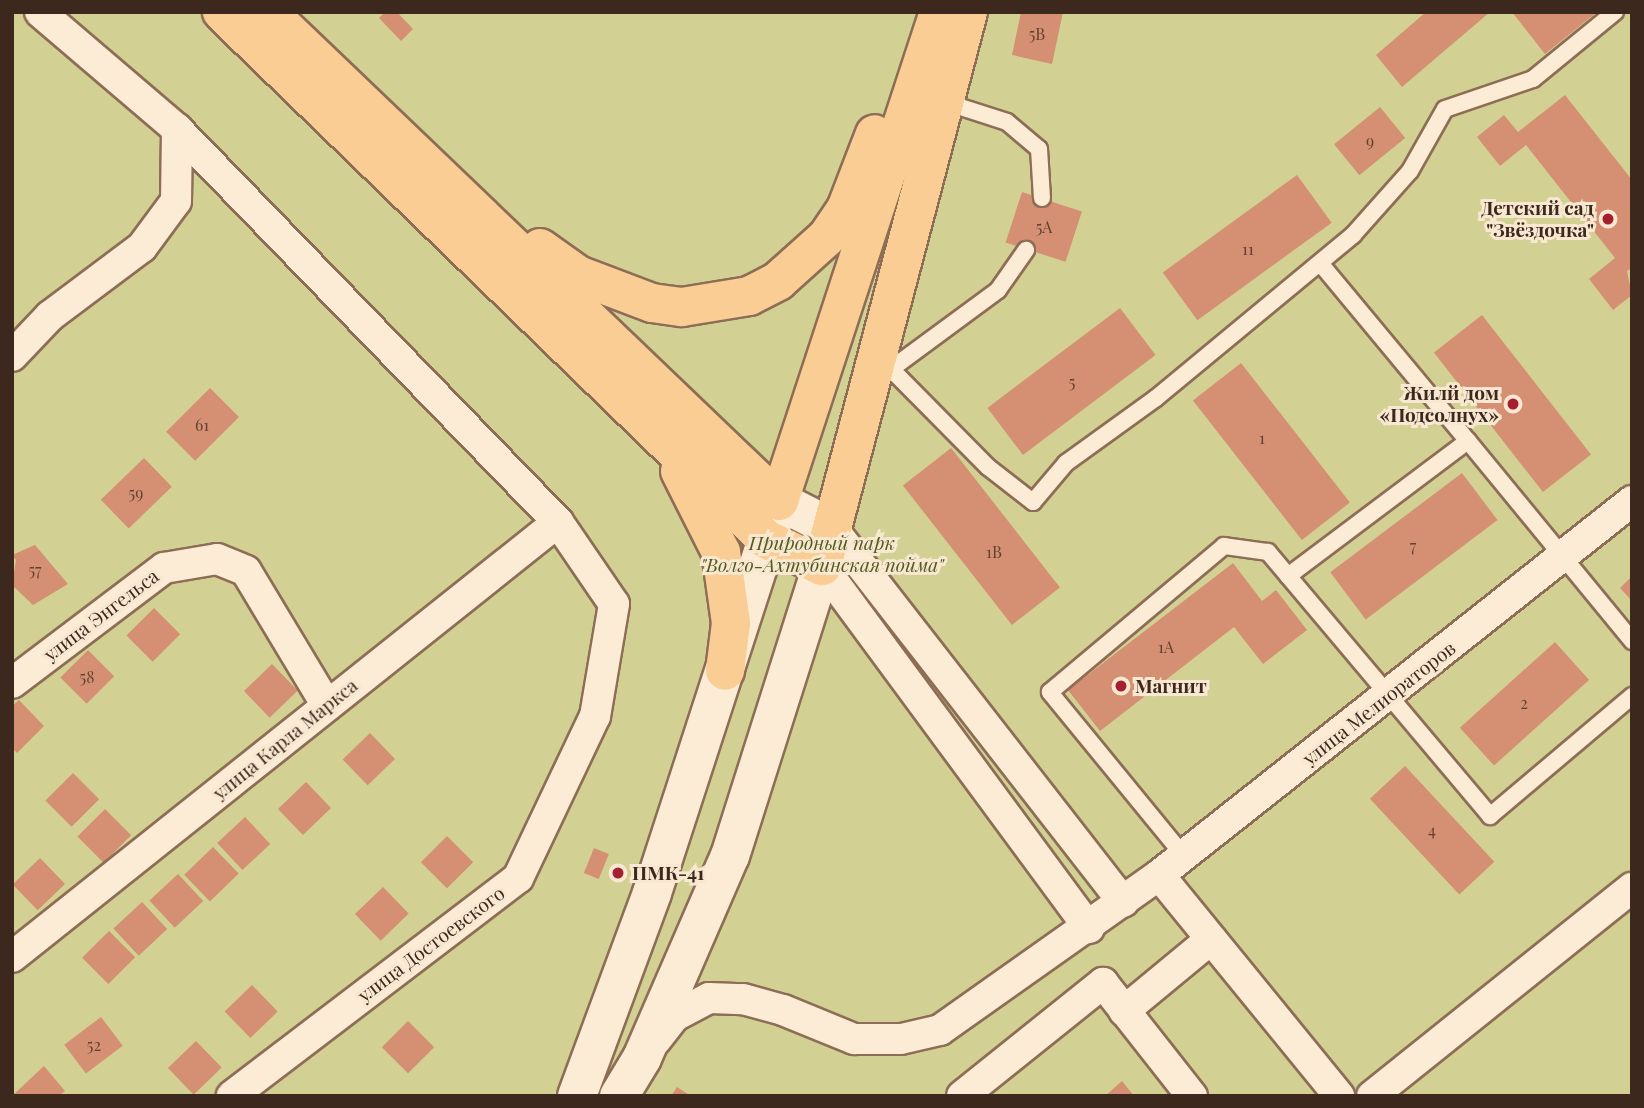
<!DOCTYPE html>
<meta charset="utf-8">
<style>
body{margin:0}
#map{position:relative;width:1644px;height:1108px;overflow:hidden;background:#f3ddc1;font-family:"Playfair Display",serif}
div>[style]{position:absolute}
[style*='--x']{left:calc(var(--x)*1px);top:calc(var(--y)*1px);width:calc(var(--w)*1px);rotate:calc(var(--a)*1deg)}
.green>*{inset:0;background:#d2d193;transform-origin:0 0}
.building>*{inset:0;background:#d58f72;transform-origin:0 0}
.roads{filter:drop-shadow(2px 0 #8e6d56) drop-shadow(-2px 0 #8e6d56) drop-shadow(0 2px #8e6d56) drop-shadow(0 -2px #8e6d56)}
.lane>*{height:16px;margin:-8px;padding:0 8px;transform-origin:8px;border-radius:8px;background:#fcecd5}
.street>*{height:30px;margin:-15px;padding:0 15px;transform-origin:15px;border-radius:15px;background:#fcecd5}
.secondary>*{height:38px;margin:-19px;padding:0 19px;transform-origin:19px;border-radius:19px;background:#fcecd5}
.primary>*{height:38px;margin:-19px;padding:0 19px;transform-origin:19px;border-radius:19px;background:#facd94}
.dots>*{width:19px;height:19px;translate:-50% -50%;box-sizing:border-box;border:4px solid #f9e8d1;border-radius:50%}
span{translate:-50% -50%;white-space:nowrap;text-align:center;line-height:1.15;-webkit-text-stroke:6px #f9e8d1;paint-order:stroke}
.number-label{font-size:16px;color:#624232}
.number-label span{-webkit-text-stroke-width:0}
.poi-label{font-size:19px;color:#3c281c;font-weight:700}
.right{translate:-100% -50%;text-align:right}
.left{translate:0 -50%;text-align:left}
.park-label{font-size:19px;color:#535b20;font-style:italic}
.street-label{font-size:19px;color:#3c281c}
.frame{position:absolute;inset:0;border:14px solid #3c281c;pointer-events:none}
</style>
<div id="map">
<div class="green">
<div style="left:12px;top:12px;width:1620px;height:1084px"></div>
</div>
<div class="building">
<div style="clip-path:polygon(385px 12px,397px 12px,413px 29px,401px 41px,379px 18px)"></div>
<div style="clip-path:polygon(1021px 12px,1063px 12px,1052px 64px,1012px 55px)"></div>
<div style="clip-path:polygon(1426px 12px,1490px 12px,1402px 87px,1376px 55px)"></div>
<div style="clip-path:polygon(1512px 12px,1597px 12px,1545px 54px)"></div>
<div style="clip-path:polygon(1565px 95px,1632px 180px,1632px 268px,1627px 271px,1632px 295px,1613px 310px,1589px 279px,1615px 258px,1526px 145px,1500px 166px,1477px 137px,1504px 115px,1518px 132px)"></div>
<div style="left:1380px;top:107px;width:40px;height:59px;rotate:51deg"></div>
<div style="left:1297px;top:175px;width:59px;height:166px;rotate:54deg"></div>
<div style="left:1022px;top:192px;width:63px;height:53px;rotate:18deg"></div>
<div style="left:1120px;top:308px;width:59px;height:166px;rotate:53deg"></div>
<div style="left:1482px;top:315px;width:177px;height:61px;rotate:52deg"></div>
<div style="left:1241px;top:363px;width:177px;height:61px;rotate:52deg"></div>
<div style="left:210px;top:388px;width:41px;height:62px;rotate:45deg"></div>
<div style="left:951px;top:448px;width:177px;height:61px;rotate:52deg"></div>
<div style="left:144px;top:458px;width:40px;height:60px;rotate:46deg"></div>
<div style="left:1462px;top:473px;width:59px;height:165px;rotate:53deg"></div>
<div style="clip-path:polygon(35px 545px,68px 584px,33px 605px,12px 585px,16px 560px,12px 555px)"></div>
<div style="clip-path:polygon(1233px 563px,1262px 601px,1276px 590px,1307px 630px,1263px 664px,1234px 627px,1100px 731px,1068px 690px)"></div>
<div style="clip-path:polygon(1632px 576px,1632px 601px,1620px 588px)"></div>
<div style="left:154px;top:608px;width:37px;height:39px;rotate:45deg"></div>
<div style="left:1555px;top:642px;width:51px;height:128px;rotate:48deg"></div>
<div style="left:88px;top:650px;width:37px;height:39px;rotate:45deg"></div>
<div style="left:272px;top:664px;width:37px;height:39px;rotate:46deg"></div>
<div style="clip-path:polygon(19px 700px,44px 726px,17px 753px,12px 748px,12px 706px)"></div>
<div style="left:370px;top:733px;width:36px;height:38px;rotate:46deg"></div>
<div style="left:1405px;top:766px;width:131px;height:48px;rotate:47deg"></div>
<div style="left:73px;top:773px;width:37px;height:39px;rotate:45deg"></div>
<div style="left:306px;top:782px;width:36px;height:39px;rotate:46deg"></div>
<div style="left:105px;top:809px;width:37px;height:39px;rotate:45deg"></div>
<div style="left:245px;top:817px;width:37px;height:38px;rotate:47deg"></div>
<div style="left:447px;top:836px;width:37px;height:37px;rotate:45deg"></div>
<div style="left:213px;top:847px;width:37px;height:40px;rotate:46deg"></div>
<div style="left:594px;top:848px;width:16px;height:27px;rotate:22deg"></div>
<div style="left:40px;top:858px;width:36px;height:38px;rotate:46deg"></div>
<div style="left:178px;top:874px;width:37px;height:39px;rotate:47deg"></div>
<div style="left:383px;top:887px;width:37px;height:39px;rotate:46deg"></div>
<div style="left:142px;top:902px;width:37px;height:39px;rotate:47deg"></div>
<div style="left:109px;top:931px;width:37px;height:38px;rotate:45deg"></div>
<div style="left:252px;top:985px;width:37px;height:38px;rotate:46deg"></div>
<div style="left:101px;top:1017px;width:36px;height:46px;rotate:53deg"></div>
<div style="left:408px;top:1021px;width:37px;height:37px;rotate:45deg"></div>
<div style="left:196px;top:1041px;width:37px;height:39px;rotate:46deg"></div>
<div style="clip-path:polygon(44px 1066px,65px 1091px,59px 1096px,12px 1096px)"></div>
<div style="clip-path:polygon(1122px 1081px,1134px 1096px,1105px 1096px)"></div>
<div style="clip-path:polygon(677px 1087px,691px 1096px,671px 1096px)"></div>
</div>
<div class="roads">
<div class="lane">
<div style="--x:945;--y:102;--w:65;--a:17.9"></div>
<div style="--x:1007;--y:122;--w:42;--a:40.2"></div>
<div style="--x:1039;--y:149;--w:49;--a:86.5"></div>
<div style="--x:1320;--y:263;--w:231;--a:50.3"></div>
<div style="--x:875;--y:364;--w:17;--a:17"></div>
<div style="--x:891;--y:369;--w:138;--a:45.3"></div>
<div style="--x:988;--y:467;--w:57;--a:37.9"></div>
<div style="--x:1033;--y:502;--w:51;--a:-49.8"></div>
<div style="--x:1066;--y:463;--w:111;--a:-35.8"></div>
<div style="--x:1156;--y:398;--w:256;--a:-39.6"></div>
<div style="--x:1353;--y:235;--w:86;--a:-48.3"></div>
<div style="--x:1410;--y:171;--w:71;--a:-60.6"></div>
<div style="--x:1445;--y:109;--w:93;--a:-18.8"></div>
<div style="--x:1533;--y:79;--w:106;--a:-39.3"></div>
<div style="--x:891;--y:369;--w:133;--a:-36.4"></div>
<div style="--x:998;--y:290;--w:49;--a:-55"></div>
<div style="--x:1288;--y:576;--w:225;--a:-36.9"></div>
<div style="--x:1468;--y:441;--w:259;--a:50.6"></div>
<div style="--x:1184;--y:856;--w:212;--a:-129.3"></div>
<div style="--x:1050;--y:692;--w:227;--a:-40"></div>
<div style="--x:1224;--y:546;--w:44;--a:7.8"></div>
<div style="--x:1268;--y:552;--w:345;--a:49.9"></div>
<div style="--x:1490;--y:816;--w:186;--a:-40.2"></div>
</div>
<div class="street">
<div style="--x:40;--y:12;--w:180;--a:40.5"></div>
<div style="--x:177;--y:129;--w:547;--a:45.89"></div>
<div style="--x:558;--y:522;--w:99;--a:55.7"></div>
<div style="--x:614;--y:604;--w:114;--a:99.6"></div>
<div style="--x:595;--y:716;--w:179;--a:115.4"></div>
<div style="--x:518;--y:878;--w:360;--a:142.7"></div>
<div style="--x:12;--y:356;--w:55;--a:-46.5"></div>
<div style="--x:50;--y:316;--w:115;--a:-36.9"></div>
<div style="--x:142;--y:247;--w:57;--a:-53.5"></div>
<div style="--x:176;--y:201;--w:72;--a:-89.2"></div>
<div style="--x:832;--y:528;--w:474;--a:52.1"></div>
<div style="--x:822;--y:566;--w:450;--a:53.6"></div>
<div style="--x:12;--y:683;--w:191;--a:-37.1"></div>
<div style="--x:164;--y:568;--w:54;--a:-9.6"></div>
<div style="--x:217;--y:559;--w:31;--a:22"></div>
<div style="--x:246;--y:571;--w:157;--a:59"></div>
<div style="--x:1159;--y:875;--w:285;--a:50.8"></div>
<div style="--x:12;--y:957;--w:698;--a:-38.54"></div>
<div style="--x:1124;--y:1011;--w:113;--a:-39.6"></div>
<div style="--x:656;--y:1040;--w:31;--a:-52"></div>
<div style="--x:675;--y:1016;--w:38;--a:-28"></div>
<div style="--x:709;--y:998;--w:34;--a:2"></div>
<div style="--x:743;--y:999;--w:41;--a:15.4"></div>
<div style="--x:783;--y:1010;--w:77;--a:22.2"></div>
<div style="--x:854;--y:1039;--w:47;--a:0"></div>
<div style="--x:901;--y:1039;--w:40;--a:-13"></div>
<div style="--x:940;--y:1030;--w:268;--a:-35.3"></div>
<div style="--x:1159;--y:875;--w:603;--a:-38.33"></div>
<div style="--x:962;--y:1096;--w:181;--a:-38.7"></div>
<div style="--x:1103;--y:983;--w:144;--a:51.8"></div>
<div style="--x:1372;--y:1096;--w:333;--a:-38.7"></div>
</div>
<div class="secondary">
<div style="--x:577;--y:1096;--w:216;--a:-69.7"></div>
<div style="--x:652;--y:893;--w:412;--a:-72"></div>
<div style="--x:779;--y:501;--w:59;--a:27"></div>
<div style="--x:619;--y:1096;--w:44;--a:-58.8"></div>
<div style="--x:642;--y:1058;--w:220;--a:-66.5"></div>
<div style="--x:730;--y:856;--w:304;--a:-72.4"></div>
</div>
<div class="primary">
<div style="--x:222;--y:12;--w:757;--a:44.09"></div>
<div style="--x:766;--y:539;--w:62;--a:25.7"></div>
<div style="--x:822;--y:566;--w:573;--a:-75.24"></div>
<div style="--x:268;--y:12;--w:707;--a:43.74"></div>
<div style="--x:779;--y:501;--w:515;--a:-71.88"></div>
<div style="--x:540;--y:248;--w:47;--a:35.4"></div>
<div style="--x:578;--y:275;--w:79;--a:20.7"></div>
<div style="--x:652;--y:303;--w:30;--a:8"></div>
<div style="--x:682;--y:307;--w:68;--a:-9.3"></div>
<div style="--x:749;--y:296;--w:33;--a:-27"></div>
<div style="--x:778;--y:281;--w:66;--a:-41.9"></div>
<div style="--x:827;--y:237;--w:34;--a:-56"></div>
<div style="--x:846;--y:209;--w:80;--a:-68.9"></div>
<div style="--x:680;--y:471;--w:91;--a:63.2"></div>
<div style="--x:721;--y:552;--w:72;--a:82"></div>
<div style="--x:731;--y:623;--w:48;--a:97.1"></div>
</div>
</div>
<div class="dots">
<div style="left:1608px;top:219px;background:#a42031"></div>
<div style="left:1513px;top:404px;background:#a42031"></div>
<div style="left:1121px;top:686px;background:#a42031"></div>
<div style="left:618px;top:873px;background:#a42031"></div>
</div>
<div class="number-label">
<span style="left:1037px;top:34px">5В</span>
<span style="left:1370px;top:141px">9</span>
<span style="left:1044px;top:227px">5А</span>
<span style="left:1248px;top:249px">11</span>
<span style="left:1072px;top:382px">5</span>
<span style="left:202px;top:425px">61</span>
<span style="left:1262px;top:438px">1</span>
<span style="left:136px;top:493px">59</span>
<span style="left:1413px;top:546px">7</span>
<span style="left:994px;top:552px">1В</span>
<span style="left:35px;top:570px">57</span>
<span style="left:1166px;top:647px">1А</span>
<span style="left:87px;top:677px">58</span>
<span style="left:1524px;top:703px">2</span>
<span style="left:1432px;top:830px">4</span>
<span style="left:94px;top:1045px">52</span>
</div>
<div class="poi-label">
<span class="right" style="left:1594px;top:219px">Детский сад<br>"Звёздочка"</span>
<span class="right" style="left:1499px;top:404px">Жилй дом<br>«Подсолнух»</span>
<span class="left" style="left:1135px;top:686px">Магнит</span>
<span class="left" style="left:632px;top:873px">ПМК-41</span>
</div>
<div class="park-label">
<span style="left:822px;top:554px">Природный парк<br>"Волго-Ахтубинская пойма"</span>
</div>
<div class="street-label">
<span style="left:101px;top:615px;rotate:-37deg">улица Энгельса</span>
<span style="left:1379px;top:703px;rotate:-38deg">улица Мелиораторов</span>
<span style="left:285px;top:739px;rotate:-39deg">улица Карла Маркса</span>
<span style="left:431px;top:944px;rotate:-37deg">улица Достоевского</span>
</div>
<div class="frame"></div>
</div>
